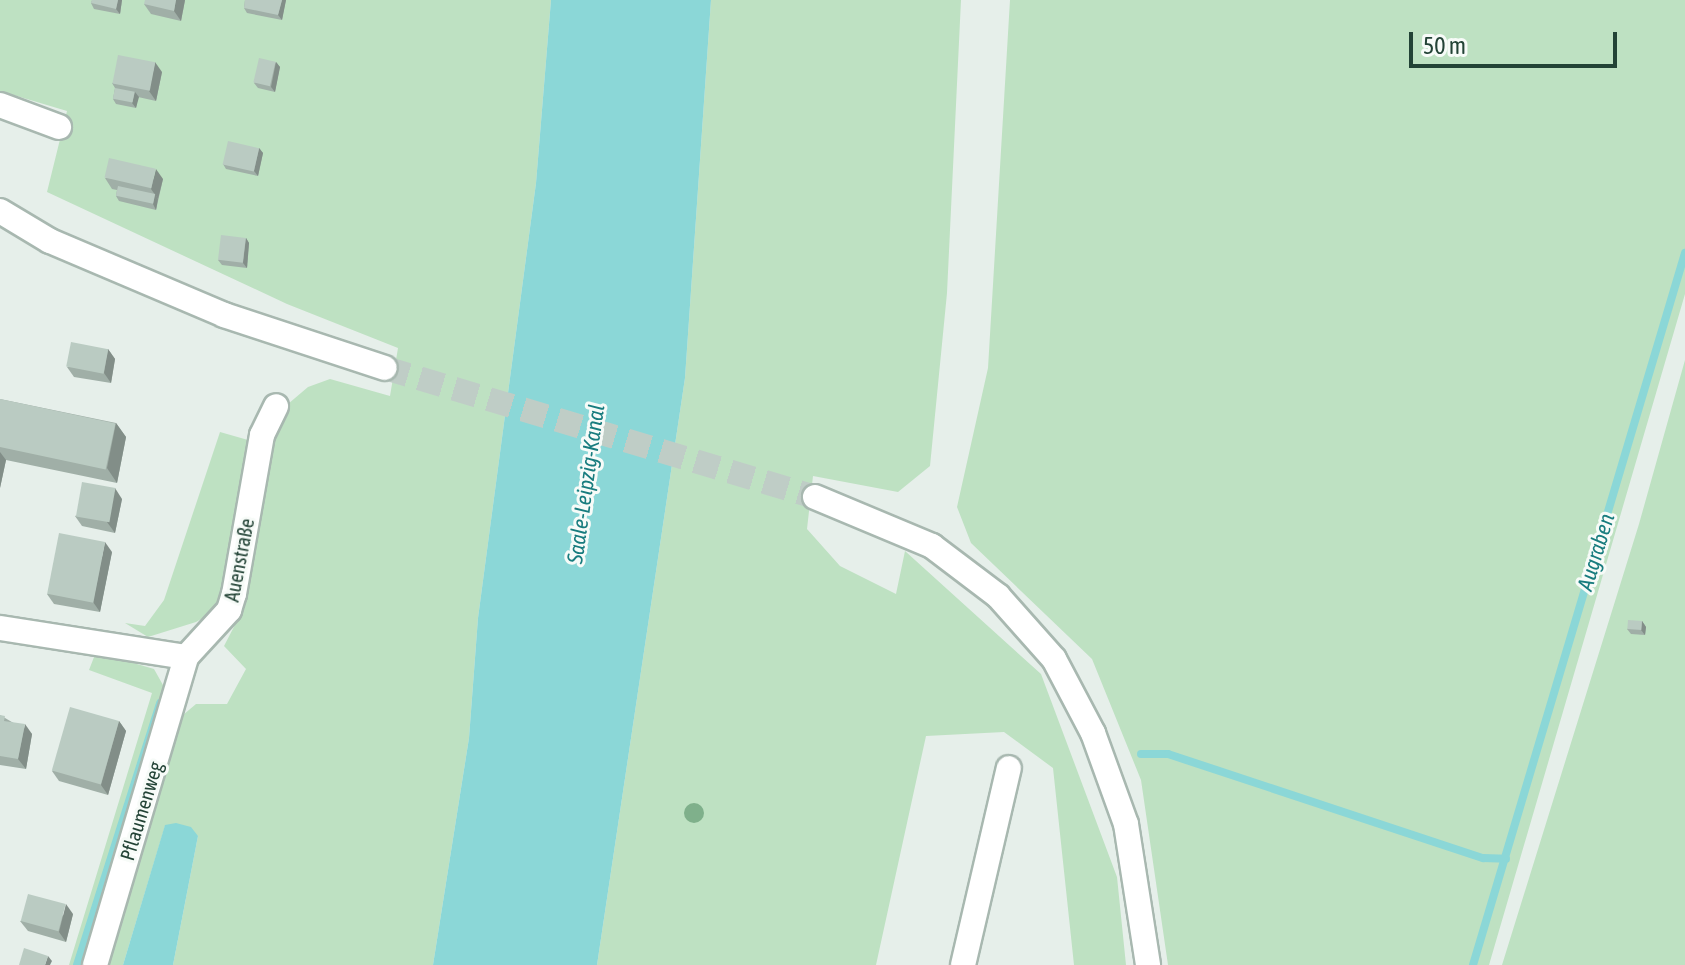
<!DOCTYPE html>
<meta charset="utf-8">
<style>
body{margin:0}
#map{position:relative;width:1685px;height:965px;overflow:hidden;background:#e6efea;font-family:"Asap Condensed",sans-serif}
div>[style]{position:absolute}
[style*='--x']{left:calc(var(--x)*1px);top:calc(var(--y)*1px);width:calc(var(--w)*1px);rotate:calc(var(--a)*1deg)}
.green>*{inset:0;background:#bee1c2}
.water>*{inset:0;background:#8bd7d7}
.stream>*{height:8px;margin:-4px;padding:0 4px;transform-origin:4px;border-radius:4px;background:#8bd7d7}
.minor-tunnel>*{height:24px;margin-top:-12px;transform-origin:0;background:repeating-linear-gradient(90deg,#bfcdc6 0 24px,transparent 0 36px)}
.roads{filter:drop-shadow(2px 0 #a8b8b0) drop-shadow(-2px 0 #a8b8b0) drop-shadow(0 2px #a8b8b0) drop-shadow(0 -2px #a8b8b0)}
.minor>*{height:24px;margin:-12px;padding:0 12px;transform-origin:12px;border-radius:12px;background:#fff}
.trees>*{width:20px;height:20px;margin:-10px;border-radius:50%;background:#7fb08b}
.wall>*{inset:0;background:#a0afa7}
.shaded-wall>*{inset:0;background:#828e88}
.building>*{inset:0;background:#bacbc2;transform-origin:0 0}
span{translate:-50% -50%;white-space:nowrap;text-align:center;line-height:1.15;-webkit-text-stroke:6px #f7fbf8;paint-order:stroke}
.street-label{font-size:20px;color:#234336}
.water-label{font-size:22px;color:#187c7e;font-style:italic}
.scale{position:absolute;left:1409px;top:32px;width:208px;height:36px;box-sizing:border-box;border:4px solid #234336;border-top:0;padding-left:10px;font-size:24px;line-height:28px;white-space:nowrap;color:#234336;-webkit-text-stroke:6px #f7fbf8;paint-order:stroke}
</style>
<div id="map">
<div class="green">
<div style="clip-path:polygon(0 0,551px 0,536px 183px,478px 618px,469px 738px,433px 965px,173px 965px,198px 836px,165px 826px,123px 965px,108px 965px,183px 715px,196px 704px,227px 704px,246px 669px,224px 646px,237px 621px,272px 431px,288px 404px,308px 387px,330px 379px,390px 396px,398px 348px,287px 304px,47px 192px,67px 111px,0 91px)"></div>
<div style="clip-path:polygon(711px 0,961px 0,947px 293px,930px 466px,898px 492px,813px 476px,807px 529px,840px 566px,896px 594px,905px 551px,1041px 674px,1117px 877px,1126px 965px,1074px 965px,1053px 768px,1004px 732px,926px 736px,876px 965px,597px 965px,685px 378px)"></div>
<div style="clip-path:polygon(1010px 0,1685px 0,1685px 294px,1489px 965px,1168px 965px,1141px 780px,1092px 659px,971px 543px,957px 507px,988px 368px)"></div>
<div style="clip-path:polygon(1685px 360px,1685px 965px,1502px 965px,1639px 524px)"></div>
<div style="clip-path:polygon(220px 432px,248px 440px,250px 447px,228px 589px,215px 611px,196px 622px,148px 637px,125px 623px,145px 626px,164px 600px)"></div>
<div style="clip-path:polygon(96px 652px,154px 669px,168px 694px,87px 965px,69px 965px,152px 693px,89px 670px)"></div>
</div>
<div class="water">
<div style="clip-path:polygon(551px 0,711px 0,685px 378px,597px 965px,433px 965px,469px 738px,478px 618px,536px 183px)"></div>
<div style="clip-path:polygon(176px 823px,191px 827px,198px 836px,173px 965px,123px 965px,165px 825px)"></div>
</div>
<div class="stream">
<div style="--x:1141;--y:754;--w:27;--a:0"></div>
<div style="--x:1168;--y:754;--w:332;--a:18.3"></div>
<div style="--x:1483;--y:858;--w:23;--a:2"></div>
<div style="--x:77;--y:965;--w:275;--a:-72.4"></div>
<div style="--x:1473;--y:965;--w:743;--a:-73.42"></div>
</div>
<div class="minor-tunnel">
<div style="--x:385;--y:368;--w:449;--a:16.7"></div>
</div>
<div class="roads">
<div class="minor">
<div style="--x:0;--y:105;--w:63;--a:20.4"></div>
<div style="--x:0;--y:211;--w:58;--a:31"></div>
<div style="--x:50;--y:241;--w:189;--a:23"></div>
<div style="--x:224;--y:315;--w:169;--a:18.2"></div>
<div style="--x:815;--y:497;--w:127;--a:22.7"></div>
<div style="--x:932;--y:546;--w:83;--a:37.1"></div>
<div style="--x:998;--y:596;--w:84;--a:48.4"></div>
<div style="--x:1054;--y:659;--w:84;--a:62.2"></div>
<div style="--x:1093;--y:733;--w:97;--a:70.1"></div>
<div style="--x:1126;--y:824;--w:143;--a:81.1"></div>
<div style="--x:0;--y:628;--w:188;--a:8.9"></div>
<div style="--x:95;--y:965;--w:321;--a:-73.5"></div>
<div style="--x:186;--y:657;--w:64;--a:-47.5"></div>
<div style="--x:229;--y:610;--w:17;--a:-73"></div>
<div style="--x:234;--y:594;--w:161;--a:-80"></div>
<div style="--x:262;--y:435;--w:32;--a:-64"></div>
<div style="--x:963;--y:965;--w:202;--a:-76.9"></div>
</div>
</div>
<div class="trees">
<div style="left:694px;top:813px"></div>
</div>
<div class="wall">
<div style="clip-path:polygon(92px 0,122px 0,120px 14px,94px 9px,91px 3px)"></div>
<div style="clip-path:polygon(185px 0,181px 21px,151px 14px,144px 4px)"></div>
<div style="clip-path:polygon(245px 0,286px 0,282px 20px,247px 13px,244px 8px)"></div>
<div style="clip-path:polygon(276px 62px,280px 67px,275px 92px,258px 88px,254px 83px)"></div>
<div style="clip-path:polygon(162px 72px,156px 101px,138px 97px,136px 108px,116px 104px,113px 99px,115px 88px,112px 83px)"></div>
<div style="clip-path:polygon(259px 148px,263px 153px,258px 176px,226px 169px,223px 164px)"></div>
<div style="clip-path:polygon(105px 178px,163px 179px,156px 210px,119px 201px,116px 196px,117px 190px,112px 189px)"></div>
<div style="clip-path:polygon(246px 238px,249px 243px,247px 268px,222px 265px,218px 260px)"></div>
<div style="clip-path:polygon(108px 349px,115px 359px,111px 383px,74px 377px,67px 367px)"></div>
<div style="clip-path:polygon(0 399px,116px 423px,126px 437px,117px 483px,6px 460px,0 488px)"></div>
<div style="clip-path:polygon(122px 499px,115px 533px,82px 526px,75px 516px)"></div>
<div style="clip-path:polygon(112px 552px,100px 612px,54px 604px,47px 594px)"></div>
<div style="clip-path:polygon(1642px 621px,1646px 627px,1645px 635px,1631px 634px,1627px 629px)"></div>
<div style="clip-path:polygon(0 715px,32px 734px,26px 769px,0 765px)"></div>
<div style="clip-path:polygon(119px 721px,126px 731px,108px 795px,59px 781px,52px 771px)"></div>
<div style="clip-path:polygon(73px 914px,66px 942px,28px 931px,20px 921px)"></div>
</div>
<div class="shaded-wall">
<div style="clip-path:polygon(118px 0,122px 0,120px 14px,116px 9px)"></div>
<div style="clip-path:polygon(176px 0,185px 0,181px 21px,174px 11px)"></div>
<div style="clip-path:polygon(282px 0,286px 0,282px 20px,278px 15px)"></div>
<div style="clip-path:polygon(155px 62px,162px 72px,156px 101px,149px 91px)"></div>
<div style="clip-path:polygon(276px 62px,280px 67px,275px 92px,271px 87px)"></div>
<div style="clip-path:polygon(135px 92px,139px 97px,136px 108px,132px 103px)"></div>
<div style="clip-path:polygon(259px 148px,263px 153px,258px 176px,254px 171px)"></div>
<div style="clip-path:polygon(156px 169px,163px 179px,158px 199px,151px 189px)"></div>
<div style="clip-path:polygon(155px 194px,158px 199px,156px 210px,153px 204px)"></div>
<div style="clip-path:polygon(246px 238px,249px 243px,247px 268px,243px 263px)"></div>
<div style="clip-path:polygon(108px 349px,115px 359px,111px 383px,104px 373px)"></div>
<div style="clip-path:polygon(116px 423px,126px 437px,117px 483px,107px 468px)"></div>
<div style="clip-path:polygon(0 452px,6px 460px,0 488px)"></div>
<div style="clip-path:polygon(115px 488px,122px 499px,115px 533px,107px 522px)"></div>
<div style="clip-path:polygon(105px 542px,112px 552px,100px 612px,93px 602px)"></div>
<div style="clip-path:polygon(1642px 621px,1646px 627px,1645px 635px,1641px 630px)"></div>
<div style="clip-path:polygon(119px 721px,126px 731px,108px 795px,101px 785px)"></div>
<div style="clip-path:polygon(25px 724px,32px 734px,26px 769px,18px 759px)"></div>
<div style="clip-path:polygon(66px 904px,73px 914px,66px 942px,59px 932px)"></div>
<div style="clip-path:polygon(48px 956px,52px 961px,50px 965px,45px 965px)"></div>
</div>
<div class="building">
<div style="clip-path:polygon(92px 0,118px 0,116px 9px,91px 3px)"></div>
<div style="clip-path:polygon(145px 0,176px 0,174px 11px,144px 4px)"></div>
<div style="clip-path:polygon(245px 0,282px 0,278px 15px,244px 8px)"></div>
<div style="left:118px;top:55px;width:38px;height:29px;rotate:11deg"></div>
<div style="left:259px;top:58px;width:17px;height:25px;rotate:13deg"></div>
<div style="left:115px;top:88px;width:20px;height:11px;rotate:11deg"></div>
<div style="left:228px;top:141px;width:32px;height:24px;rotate:13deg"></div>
<div style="left:109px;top:158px;width:48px;height:20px;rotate:13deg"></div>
<div style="left:118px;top:186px;width:38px;height:10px;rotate:12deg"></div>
<div style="left:221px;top:235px;width:25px;height:25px;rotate:7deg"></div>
<div style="left:71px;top:342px;width:38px;height:25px;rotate:11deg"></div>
<div style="left:0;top:399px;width:118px;height:47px;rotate:12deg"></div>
<div style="left:82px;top:482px;width:34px;height:35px;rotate:10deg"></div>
<div style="left:59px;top:533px;width:47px;height:62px;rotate:11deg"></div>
<div style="left:1628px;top:620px;width:14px;height:9px;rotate:4deg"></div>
<div style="left:70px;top:707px;width:51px;height:66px;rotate:16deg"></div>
<div style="clip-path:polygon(0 715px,5px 716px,4px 721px,25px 724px,18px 759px,0 756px)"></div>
<div style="left:28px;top:894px;width:39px;height:28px;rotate:15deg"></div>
<div style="clip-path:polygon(24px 948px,48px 956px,45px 965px,19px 965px)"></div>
</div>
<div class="street-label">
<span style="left:239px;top:560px;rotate:-79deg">Auenstraße</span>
<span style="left:141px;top:811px;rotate:-73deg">Pflaumenweg</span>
</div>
<div class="water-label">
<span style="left:586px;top:484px;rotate:-82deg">Saale-Leipzig-Kanal</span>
<span style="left:1596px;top:552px;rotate:-73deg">Augraben</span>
</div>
<div class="scale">50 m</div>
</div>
